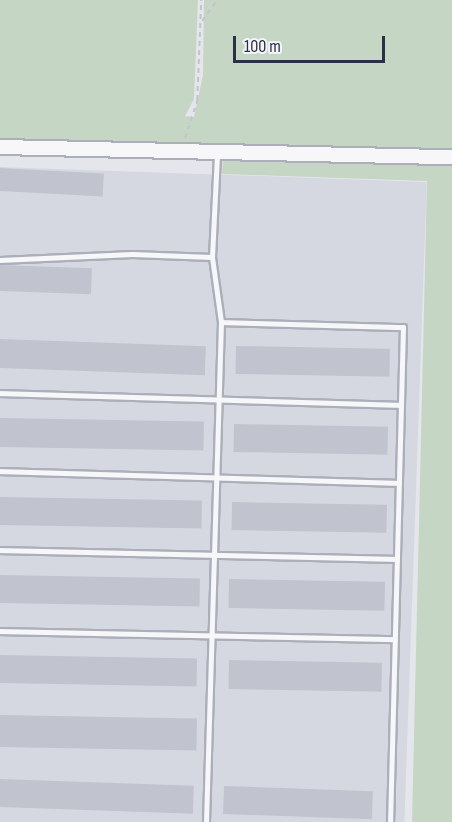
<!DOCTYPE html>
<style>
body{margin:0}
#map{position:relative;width:452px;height:822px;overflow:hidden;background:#e4e6ec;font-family:"Sofia Sans Condensed",sans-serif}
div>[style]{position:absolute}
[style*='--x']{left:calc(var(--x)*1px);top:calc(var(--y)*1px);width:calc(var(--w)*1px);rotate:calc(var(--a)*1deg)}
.built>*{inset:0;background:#d6d8e1;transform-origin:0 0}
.green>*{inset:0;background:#c6d6c5}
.building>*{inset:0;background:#c1c4cf;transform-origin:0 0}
.path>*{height:1.5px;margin-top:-0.75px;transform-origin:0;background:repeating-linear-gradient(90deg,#c2c3cb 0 4.5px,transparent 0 9px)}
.roads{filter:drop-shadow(2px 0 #acafba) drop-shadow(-2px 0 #acafba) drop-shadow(0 2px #acafba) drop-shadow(0 -2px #acafba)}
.service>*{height:5px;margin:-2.5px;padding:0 2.5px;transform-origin:2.5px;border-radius:2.5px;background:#f7f7fa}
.tertiary>*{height:14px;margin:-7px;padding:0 7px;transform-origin:7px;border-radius:7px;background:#f7f7fa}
span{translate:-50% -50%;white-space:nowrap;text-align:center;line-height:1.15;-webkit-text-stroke:4.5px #f4f5f9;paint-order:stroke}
.scale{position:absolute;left:233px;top:36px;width:152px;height:27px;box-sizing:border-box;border:3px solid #2b3045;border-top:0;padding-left:8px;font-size:18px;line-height:21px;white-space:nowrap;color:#2b3045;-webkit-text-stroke:4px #f4f5f9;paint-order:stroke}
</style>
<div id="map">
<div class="built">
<div style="left:0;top:167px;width:427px;height:655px;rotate:2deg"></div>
</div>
<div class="green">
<div style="clip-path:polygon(0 0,198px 0,194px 99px,185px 116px,194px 117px,203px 75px,204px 0,452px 0,452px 154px,0 142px)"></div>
<div style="clip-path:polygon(223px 156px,452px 162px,452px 822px,412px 822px,427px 181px,222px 174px)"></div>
</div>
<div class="building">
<div style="left:0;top:168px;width:104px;height:23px;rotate:3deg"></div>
<div style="left:0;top:265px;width:92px;height:26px;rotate:2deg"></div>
<div style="left:0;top:339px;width:206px;height:29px;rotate:2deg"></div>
<div style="left:236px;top:346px;width:154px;height:28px;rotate:1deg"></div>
<div style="left:0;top:418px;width:204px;height:29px;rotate:1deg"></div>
<div style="left:234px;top:424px;width:154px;height:28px;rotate:1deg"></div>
<div style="left:0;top:497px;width:202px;height:28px;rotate:1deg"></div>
<div style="left:232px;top:502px;width:155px;height:28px;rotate:1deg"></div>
<div style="left:0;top:575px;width:200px;height:28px;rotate:1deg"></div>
<div style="left:229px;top:579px;width:156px;height:29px;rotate:1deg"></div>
<div style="left:0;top:655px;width:197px;height:28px;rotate:1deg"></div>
<div style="left:229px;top:660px;width:153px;height:29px;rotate:1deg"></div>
<div style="left:0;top:715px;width:197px;height:32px;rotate:1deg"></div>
<div style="left:0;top:779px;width:194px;height:28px;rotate:2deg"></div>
<div style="left:224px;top:786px;width:149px;height:28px;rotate:2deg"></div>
</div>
<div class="path">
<div style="--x:202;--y:21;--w:26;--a:-54"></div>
<div style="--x:185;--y:138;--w:40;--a:-72"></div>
<div style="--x:197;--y:100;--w:100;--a:-87.7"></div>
</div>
<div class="roads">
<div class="service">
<div style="--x:212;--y:257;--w:103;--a:-87.2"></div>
<div style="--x:0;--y:260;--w:132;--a:-2.6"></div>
<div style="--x:132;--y:254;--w:80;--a:2.1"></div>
<div style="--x:212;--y:257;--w:66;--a:82.1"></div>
<div style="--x:221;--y:322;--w:500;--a:91.72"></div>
<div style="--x:221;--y:322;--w:182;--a:1.6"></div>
<div style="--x:403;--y:327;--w:495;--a:91.5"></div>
<div style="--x:0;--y:393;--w:401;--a:1.7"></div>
<div style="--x:0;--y:471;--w:399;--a:1.7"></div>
<div style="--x:0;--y:550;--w:397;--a:1.3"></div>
<div style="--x:0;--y:631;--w:395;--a:1.2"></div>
</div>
<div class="tertiary">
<div style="--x:0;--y:147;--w:452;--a:1.3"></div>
</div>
</div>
<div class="scale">100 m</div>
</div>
